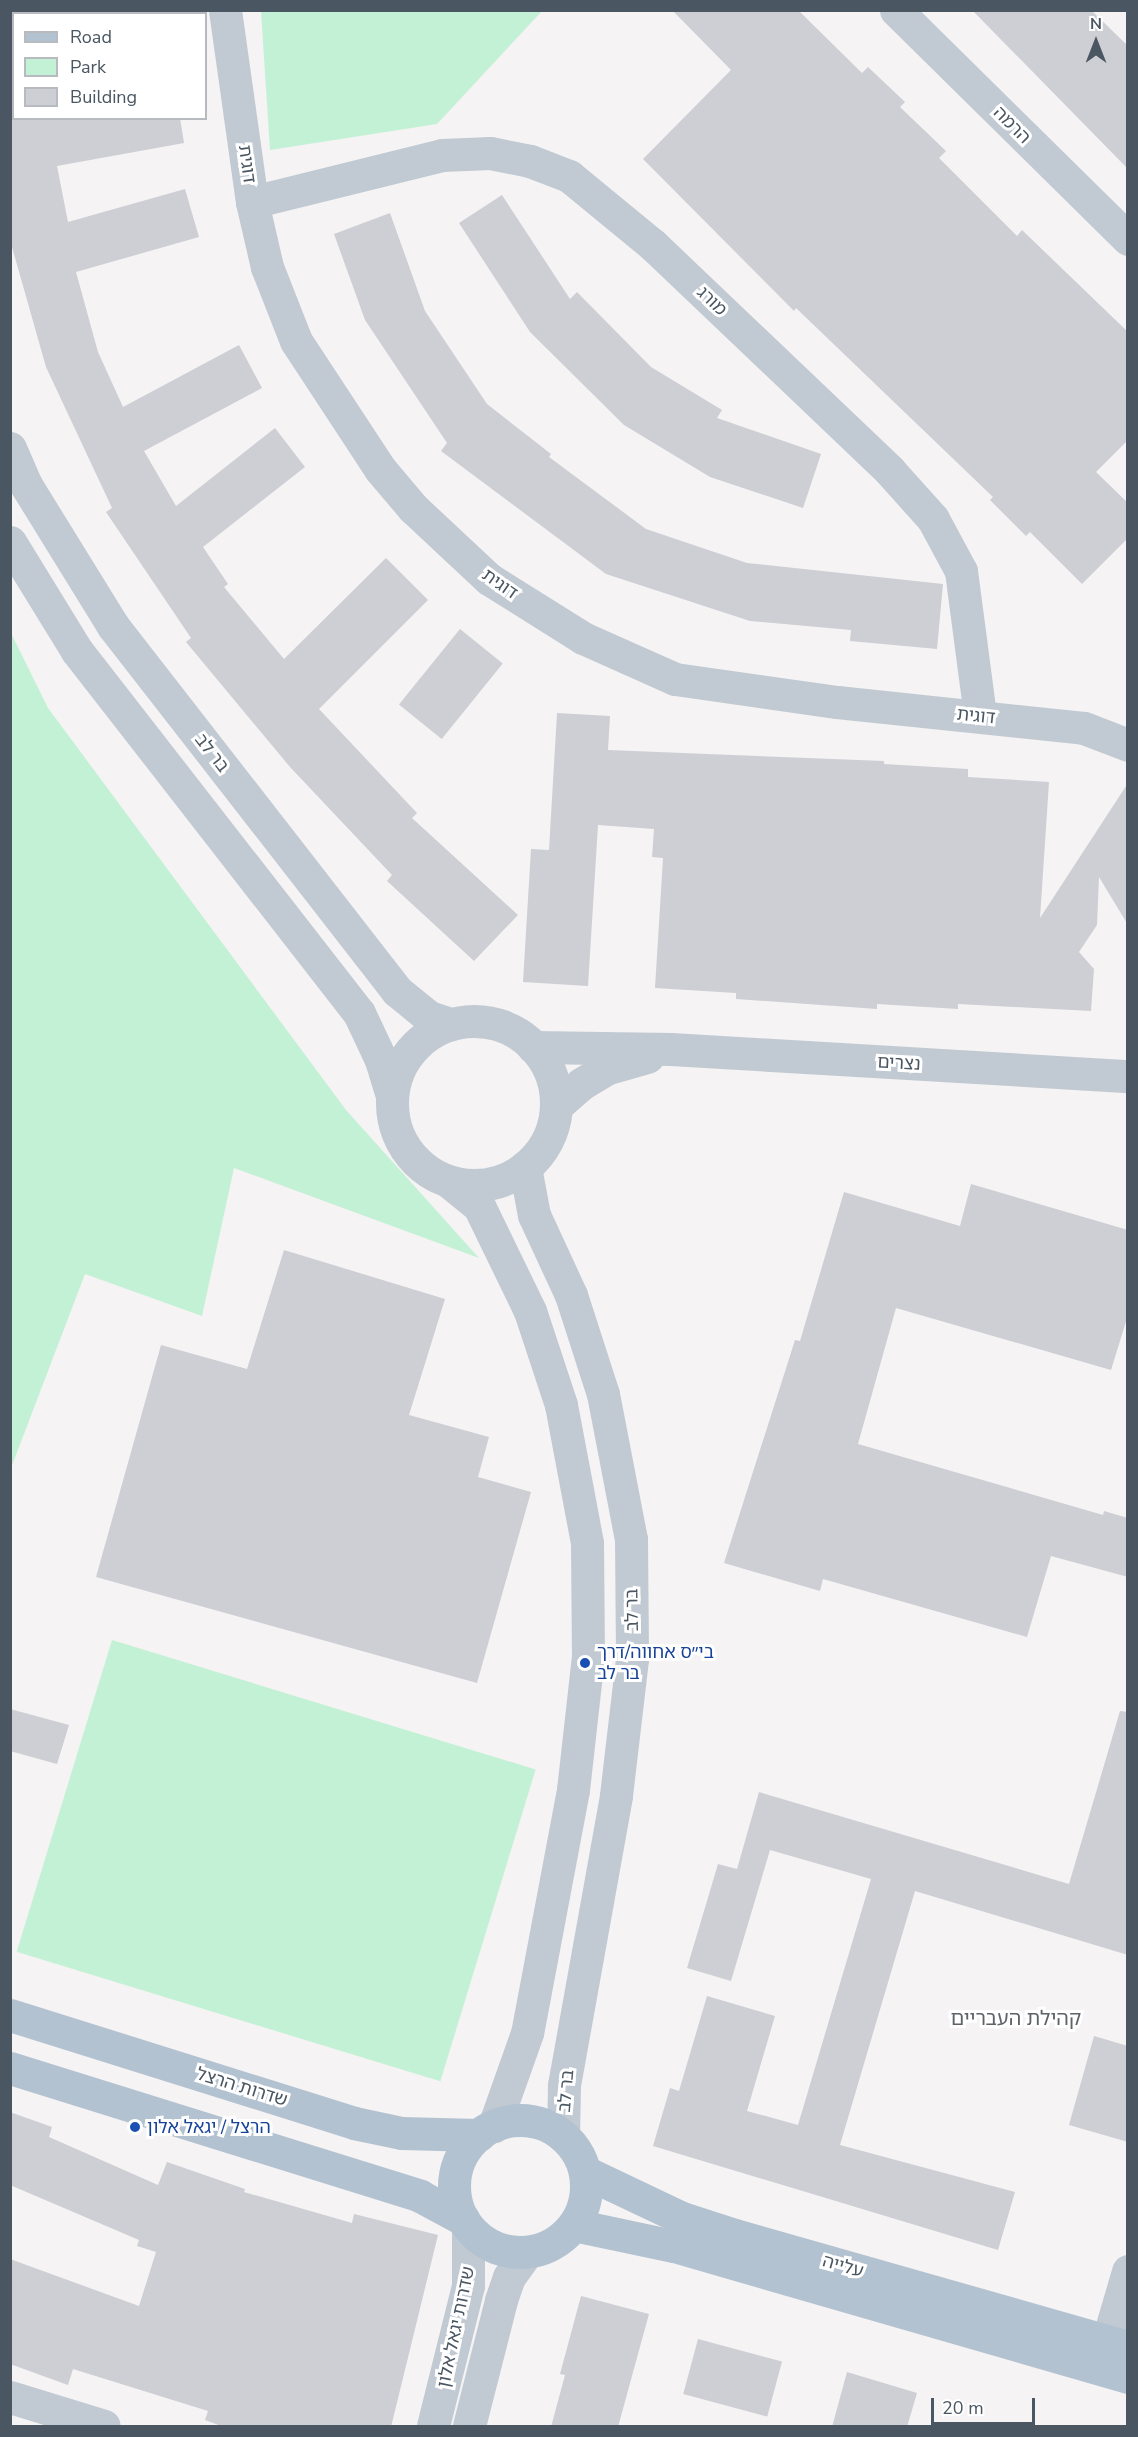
<!DOCTYPE html>
<meta charset="utf-8">
<style>
body{margin:0}
#map{position:relative;width:1138px;height:2437px;overflow:hidden;background:#f5f3f3;font-family:"Nunito Sans","Noto Sans Hebrew",sans-serif}
div>[style]{position:absolute}
[style*='--x']{left:calc(var(--x)*1px);top:calc(var(--y)*1px);width:calc(var(--w)*1px);rotate:calc(var(--a)*1deg)}
.green>*{inset:0;background:#c3f1d5;transform-origin:0 0}
.building>*{inset:0;background:#cdcfd5;transform-origin:0 0}
.minor>*{height:33px;margin:-16.5px;padding:0 16.5px;transform-origin:16.5px;border-radius:16.5px;background:#c1cad2}
.minor>.ring{margin:-16.5px;padding:0;box-sizing:content-box;background:none;border:33px solid #c1cad2;border-radius:50%}
.major>*{height:33px;margin:-16.5px;padding:0 16.5px;transform-origin:16.5px;border-radius:16.5px;background:#b3c2d1}
.major>.ring{margin:-16.5px;padding:0;box-sizing:content-box;background:none;border:33px solid #b3c2d1;border-radius:50%}
.dots>*{width:16px;height:16px;translate:-50% -50%;box-sizing:border-box;border:3px solid #fff;border-radius:50%}
span{translate:-50% -50%;white-space:nowrap;text-align:center;line-height:1.15;-webkit-text-stroke:6px #fff;paint-order:stroke}
.street-label{font-size:18px;color:#4a5661}
.transit-label{font-size:18px;color:#164399}
.left{translate:0 -50%;text-align:left}
.neighbourhood-label{font-size:20px;color:#5f6368}
.frame{position:absolute;inset:0;border:12px solid #4a5661;pointer-events:none}
.legend{position:absolute;left:12px;top:12px;width:195px;height:108px;box-sizing:border-box;background:#fff;border:2px solid #b7bbc0;margin:0;padding:8px 10px;list-style:none;font-size:18px;color:#4a5661}
.legend li{display:flex;align-items:center;gap:12px;height:30px}
.legend b{width:30px;border:2px solid #b7bbc0}
.north{position:absolute;left:1066px;top:12px;width:60px;height:60px;-webkit-text-stroke:4px #fff;paint-order:stroke;rotate:0deg;font-size:16px;font-weight:700;line-height:24px;text-align:center;color:#4a5661}
.north::after{content:'';display:block;margin:auto;width:21px;height:27px;background:#4a5661;clip-path:polygon(50% 0,100% 100%,50% 72%,0 100%)}
.scale{position:absolute;left:931px;top:2398px;width:104px;height:27px;box-sizing:border-box;border:3px solid #4a5661;border-top:0;padding-left:8px;font-size:18px;line-height:21px;white-space:nowrap;color:#4a5661;-webkit-text-stroke:4px #fff;paint-order:stroke}
</style>
<div id="map">
<div class="green">
<div style="clip-path:polygon(261px 11px,261px 10px,542px 11px,437px 124px,270px 150px)"></div>
<div style="clip-path:polygon(11px 633px,48px 708px,346px 1110px,479px 1258px,234px 1168px,202px 1316px,85px 1274px,11px 1468px)"></div>
<div style="left:112px;top:1640px;width:443px;height:326px;rotate:17deg"></div>
</div>
<div class="building">
<div style="clip-path:polygon(672px 10px,798px 10px,862px 73px,868px 67px,905px 102px,900px 107px,946px 151px,939px 158px,1017px 236px,1022px 230px,1128px 332px,1128px 440px,1096px 472px,1128px 503px,1128px 538px,1082px 584px,1030px 532px,1026px 536px,990px 500px,993px 497px,796px 308px,794px 311px,643px 159px,731px 70px)"></div>
<div style="clip-path:polygon(972px 10px,1091px 10px,1128px 46px,1128px 169px)"></div>
<div style="clip-path:polygon(10px 118px,180px 118px,184px 143px,57px 166px,68px 222px,185px 189px,199px 237px,76px 272px,98px 352px,123px 407px,239px 345px,262px 388px,144px 451px,176px 506px,275px 428px,305px 467px,203px 547px,228px 584px,224px 587px,284px 659px,386px 558px,428px 600px,319px 709px,417px 813px,412px 818px,518px 915px,474px 961px,387px 881px,392px 875px,290px 767px,186px 642px,191px 638px,106px 512px,112px 508px,46px 367px,10px 240px)"></div>
<div style="clip-path:polygon(502px 195px,570px 299px,577px 292px,651px 367px,722px 410px,717px 418px,821px 454px,803px 508px,710px 477px,624px 425px,530px 332px,459px 223px)"></div>
<div style="clip-path:polygon(390px 213px,425px 311px,487px 404px,551px 454px,549px 457px,646px 529px,747px 563px,943px 584px,937px 649px,850px 641px,851px 630px,750px 621px,606px 574px,441px 451px,447px 443px,365px 320px,334px 234px)"></div>
<div style="left:460px;top:629px;width:55px;height:97px;rotate:39deg"></div>
<div style="clip-path:polygon(557px 713px,610px 716px,608px 750px,884px 761px,884px 764px,968px 769px,968px 777px,1049px 782px,1040px 918px,1128px 783px,1128px 925px,1099px 877px,1097px 925px,1079px 952px,1094px 969px,1091px 1011px,958px 1004px,958px 1009px,877px 1004px,877px 1009px,736px 999px,736px 993px,655px 988px,663px 858px,652px 857px,654px 829px,598px 825px,588px 986px,523px 982px,531px 849px,549px 850px)"></div>
<div style="clip-path:polygon(971px 1184px,1128px 1230px,1128px 1315px,1111px 1370px,896px 1308px,858px 1444px,1103px 1515px,1104px 1511px,1128px 1518px,1128px 1577px,1051px 1556px,1027px 1637px,823px 1579px,820px 1591px,724px 1563px,795px 1340px,800px 1341px,844px 1192px,960px 1226px)"></div>
<div style="clip-path:polygon(284px 1250px,445px 1299px,409px 1415px,489px 1437px,478px 1477px,531px 1492px,477px 1683px,96px 1577px,161px 1345px,247px 1369px)"></div>
<div style="clip-path:polygon(10px 1709px,69px 1725px,57px 1764px,10px 1751px)"></div>
<div style="clip-path:polygon(1120px 1711px,1128px 1712px,1128px 1955px,915px 1891px,840px 2145px,1015px 2192px,998px 2250px,653px 2146px,670px 2088px,679px 2091px,707px 1996px,775px 2016px,747px 2111px,798px 2125px,871px 1879px,770px 1850px,731px 1981px,687px 1968px,718px 1864px,737px 1869px,759px 1792px,1069px 1884px)"></div>
<div style="clip-path:polygon(1094px 2036px,1128px 2046px,1128px 2142px,1069px 2125px)"></div>
<div style="clip-path:polygon(10px 2112px,52px 2127px,49px 2137px,158px 2185px,167px 2162px,245px 2189px,244px 2192px,352px 2223px,354px 2214px,438px 2235px,391px 2427px,224px 2427px,205px 2420px,208px 2411px,73px 2369px,68px 2385px,10px 2364px,10px 2259px,139px 2306px,156px 2252px,137px 2246px,139px 2240px,10px 2185px)"></div>
<div style="clip-path:polygon(581px 2296px,649px 2314px,618px 2427px,551px 2427px,565px 2375px,560px 2374px)"></div>
<div style="left:698px;top:2339px;width:87px;height:57px;rotate:15deg"></div>
<div style="clip-path:polygon(847px 2372px,917px 2393px,907px 2427px,832px 2427px)"></div>
</div>
<div class="minor">
<div style="--x:225;--y:10;--w:194;--a:82"></div>
<div style="--x:252;--y:202;--w:67;--a:77"></div>
<div style="--x:267;--y:267;--w:79;--a:68.6"></div>
<div style="--x:296;--y:341;--w:153;--a:56.7"></div>
<div style="--x:380;--y:469;--w:51;--a:49.8"></div>
<div style="--x:413;--y:508;--w:104;--a:43.1"></div>
<div style="--x:489;--y:579;--w:111;--a:32.1"></div>
<div style="--x:583;--y:638;--w:101;--a:24"></div>
<div style="--x:675;--y:679;--w:164;--a:8.1"></div>
<div style="--x:837;--y:702;--w:248;--a:6"></div>
<div style="--x:1084;--y:728;--w:47;--a:21.1"></div>
<div style="--x:896;--y:10;--w:326;--a:44.6"></div>
<div style="--x:252;--y:202;--w:196;--a:-13.9"></div>
<div style="--x:442;--y:155;--w:48;--a:-2.4"></div>
<div style="--x:490;--y:153;--w:41;--a:11.3"></div>
<div style="--x:530;--y:161;--w:42;--a:21"></div>
<div style="--x:569;--y:176;--w:109;--a:39.4"></div>
<div style="--x:653;--y:245;--w:327;--a:43.6"></div>
<div style="--x:890;--y:471;--w:64;--a:48.1"></div>
<div style="--x:933;--y:519;--w:59;--a:61.7"></div>
<div style="--x:961;--y:571;--w:146;--a:82.5"></div>
<div style="--x:10;--y:448;--w:40;--a:66.6"></div>
<div style="--x:26;--y:485;--w:166;--a:58.3"></div>
<div style="--x:113;--y:626;--w:462;--a:52.1"></div>
<div style="--x:397;--y:991;--w:41;--a:39.1"></div>
<div style="--x:429;--y:1017;--w:23;--a:18"></div>
<div style="--x:10;--y:542;--w:128;--a:58.4"></div>
<div style="--x:77;--y:651;--w:459;--a:52.1"></div>
<div style="--x:359;--y:1013;--w:52;--a:64.9"></div>
<div style="--x:381;--y:1060;--w:38;--a:73"></div>
<div class="ring" style="left:392px;top:1021px;width:131px;height:131px"></div>
<div style="--x:533;--y:1047;--w:138;--a:0.8"></div>
<div style="--x:671;--y:1049;--w:458;--a:3.4"></div>
<div style="--x:556;--y:1106;--w:33;--a:-41"></div>
<div style="--x:581;--y:1084;--w:31;--a:-31"></div>
<div style="--x:608;--y:1068;--w:41;--a:-15.8"></div>
<div style="--x:525;--y:1167;--w:49;--a:79.4"></div>
<div style="--x:534;--y:1215;--w:88;--a:65.2"></div>
<div style="--x:571;--y:1295;--w:104;--a:72.1"></div>
<div style="--x:603;--y:1394;--w:148;--a:79.1"></div>
<div style="--x:631;--y:1539;--w:120;--a:89.5"></div>
<div style="--x:632;--y:1659;--w:138;--a:96.7"></div>
<div style="--x:616;--y:1796;--w:294;--a:100.2"></div>
<div style="--x:564;--y:2085;--w:51;--a:91.1"></div>
<div style="--x:448;--y:1181;--w:40;--a:39"></div>
<div style="--x:479;--y:1206;--w:117;--a:64.1"></div>
<div style="--x:530;--y:1311;--w:99;--a:71.7"></div>
<div style="--x:561;--y:1405;--w:140;--a:79.3"></div>
<div style="--x:587;--y:1543;--w:113;--a:89.5"></div>
<div style="--x:588;--y:1656;--w:135;--a:96.4"></div>
<div style="--x:573;--y:1790;--w:247;--a:100.7"></div>
<div style="--x:527;--y:2033;--w:99;--a:109.5"></div>
<div style="--x:1100;--y:2367;--w:100;--a:-73.7"></div>
<div style="--x:10;--y:2397;--w:98;--a:17.1"></div>
<div style="--x:433;--y:2426;--w:144;--a:-76"></div>
<div style="--x:468;--y:2286;--w:59;--a:-90"></div>
<div style="--x:469;--y:2426;--w:130;--a:-75.7"></div>
<div style="--x:501;--y:2300;--w:24;--a:-71"></div>
<div style="--x:509;--y:2277;--w:31;--a:-54"></div>
</div>
<div class="major">
<div style="--x:10;--y:2015;--w:361;--a:17.4"></div>
<div style="--x:354;--y:2123;--w:48;--a:12"></div>
<div style="--x:401;--y:2133;--w:78;--a:1.5"></div>
<div style="--x:10;--y:2068;--w:430;--a:17.3"></div>
<div style="--x:420;--y:2196;--w:49;--a:28.1"></div>
<div class="ring" style="left:454px;top:2120px;width:99px;height:99px"></div>
<div style="--x:585;--y:2172;--w:107;--a:25.4"></div>
<div style="--x:682;--y:2218;--w:56;--a:17.8"></div>
<div style="--x:735;--y:2235;--w:409;--a:15.9"></div>
<div style="--x:574;--y:2225;--w:102;--a:11.9"></div>
<div style="--x:674;--y:2246;--w:473;--a:16.1"></div>
</div>
<div class="dots">
<div style="left:585px;top:1663px;background:#1a4fb4"></div>
<div style="left:135px;top:2127px;background:#1a4fb4"></div>
</div>
<div class="street-label">
<span style="left:1012px;top:125px;rotate:45deg">הרמה</span>
<span style="left:247px;top:164px;rotate:82deg">דוגית</span>
<span style="left:712px;top:301px;rotate:44deg">מורג</span>
<span style="left:500px;top:584px;rotate:35deg">דוגית</span>
<span style="left:976px;top:716px;rotate:6deg">דוגית</span>
<span style="left:212px;top:753px;rotate:52deg">בר לב</span>
<span style="left:899px;top:1063px;rotate:3deg">נצרים</span>
<span style="left:632px;top:1610px;rotate:-91deg">בר לב</span>
<span style="left:242px;top:2087px;rotate:17deg">שדרות הרצל</span>
<span style="left:566px;top:2091px;rotate:-85deg">בר לב</span>
<span style="left:843px;top:2266px;rotate:16deg">עלייה</span>
<span style="left:456px;top:2327px;rotate:-78deg">שדרות יגאל אלון</span>
</div>
<div class="transit-label">
<span class="left" style="left:597px;top:1663px">בי״ס אחווה/דרך<br>בר לב</span>
<span class="left" style="left:147px;top:2127px">הרצל / יגאל אלון</span>
</div>
<div class="neighbourhood-label">
<span style="left:1016px;top:2018px">קהילת העבריים</span>
</div>
<div class="frame"></div>
<ul class="legend">
<li><b style="height:8px;background:#b3c2d1"></b>Road</li>
<li><b style="height:16px;background:#c3f1d5"></b>Park</li>
<li><b style="height:16px;background:#cdcfd5"></b>Building</li>
</ul>
<div class="north">N</div>
<div class="scale">20 m</div>
</div>
